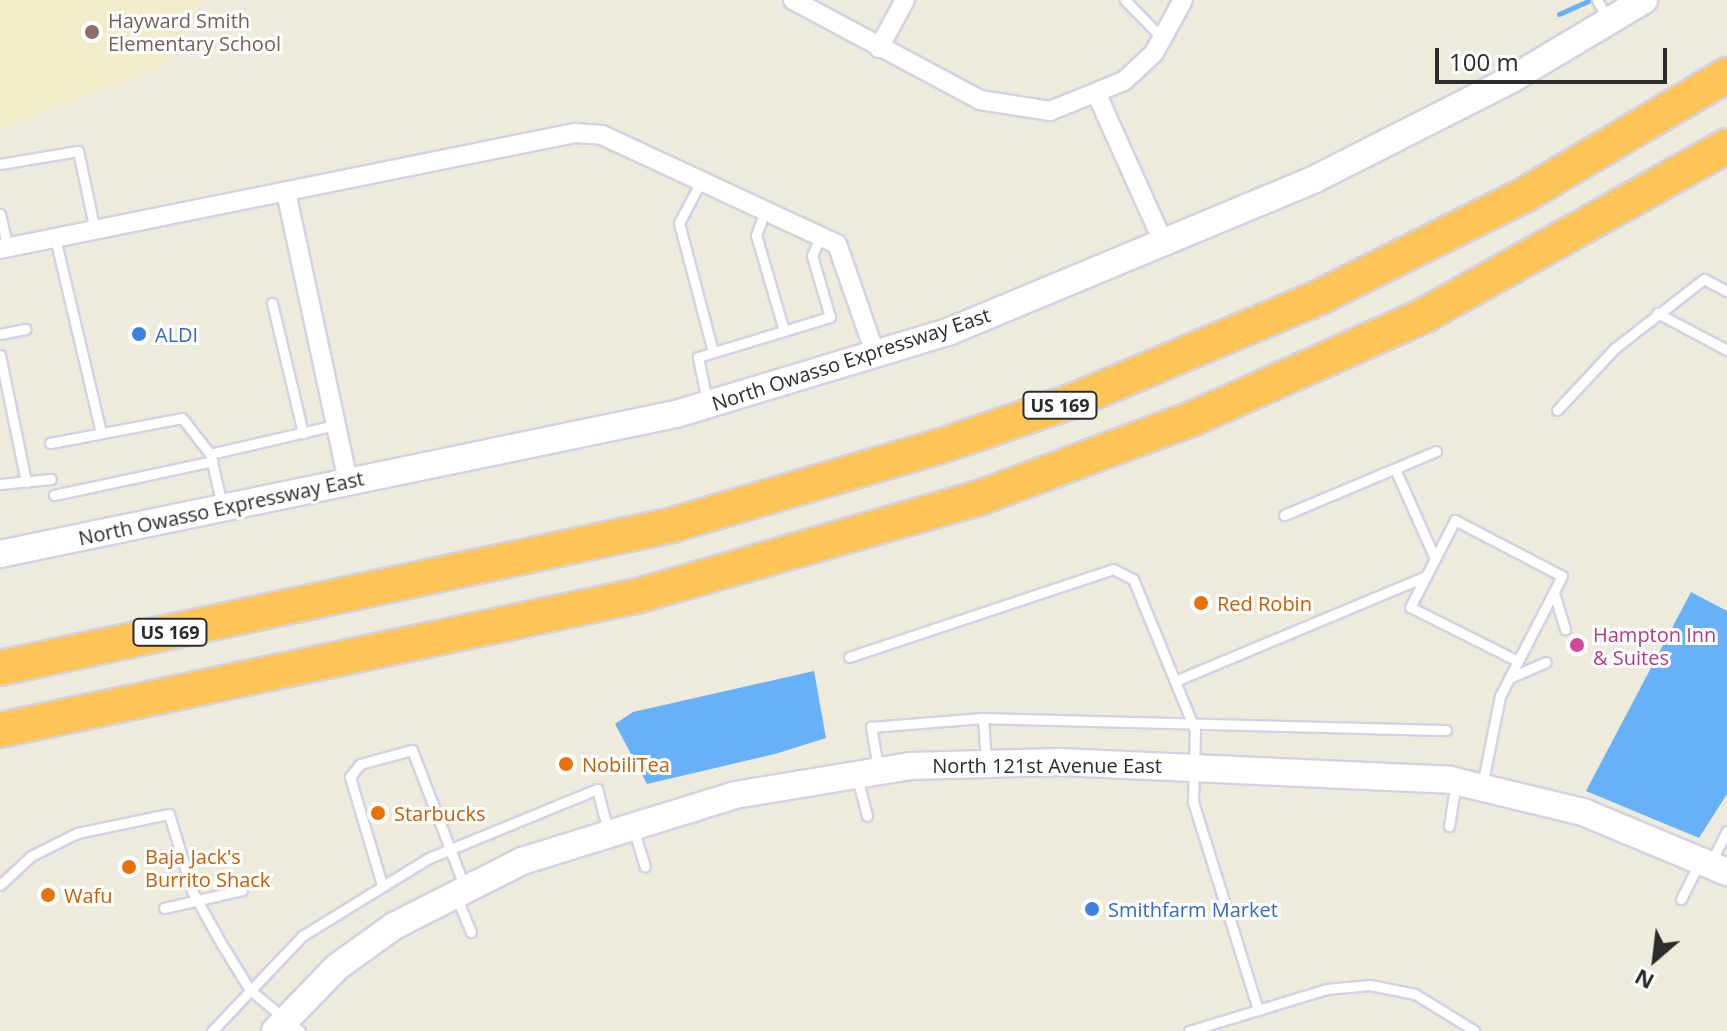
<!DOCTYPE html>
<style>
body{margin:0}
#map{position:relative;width:1727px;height:1031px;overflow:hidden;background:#eeebdd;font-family:"Open Sans",sans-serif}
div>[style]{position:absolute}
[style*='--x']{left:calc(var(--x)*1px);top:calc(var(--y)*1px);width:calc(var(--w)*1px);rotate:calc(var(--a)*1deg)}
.education>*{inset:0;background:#f1edcb}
.water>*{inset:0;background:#68b1f8}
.stream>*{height:5px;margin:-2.5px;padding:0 2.5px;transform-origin:2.5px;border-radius:2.5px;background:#68b1f8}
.roads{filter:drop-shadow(2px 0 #d3d2e5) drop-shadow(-2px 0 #d3d2e5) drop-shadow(0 2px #d3d2e5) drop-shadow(0 -2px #d3d2e5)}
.lane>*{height:9px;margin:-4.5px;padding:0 4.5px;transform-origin:4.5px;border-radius:4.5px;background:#fff}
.street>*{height:18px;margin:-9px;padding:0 9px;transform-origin:9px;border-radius:9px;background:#fff}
.secondary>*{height:26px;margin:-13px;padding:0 13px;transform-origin:13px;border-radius:13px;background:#fff}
.highway>*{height:34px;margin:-17px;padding:0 17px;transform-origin:17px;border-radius:17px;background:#ffc657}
.dots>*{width:22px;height:22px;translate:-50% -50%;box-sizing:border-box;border:4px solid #fff;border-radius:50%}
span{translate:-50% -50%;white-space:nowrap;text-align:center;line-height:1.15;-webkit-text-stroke:6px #fff;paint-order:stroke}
.shield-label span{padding:2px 6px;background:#fff;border:2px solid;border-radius:6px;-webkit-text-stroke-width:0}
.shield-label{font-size:18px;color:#2c2c2c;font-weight:700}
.education-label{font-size:20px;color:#785e54}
.left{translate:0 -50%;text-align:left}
.shop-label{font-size:20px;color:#366cbe}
.street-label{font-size:20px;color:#2c2c2c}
.food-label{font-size:20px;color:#c56008}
.hotel-label{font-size:20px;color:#b23c85}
.north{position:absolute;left:1615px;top:919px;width:80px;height:80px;-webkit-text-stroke:6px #fff;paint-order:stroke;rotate:208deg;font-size:22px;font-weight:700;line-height:32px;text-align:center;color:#2c2c2c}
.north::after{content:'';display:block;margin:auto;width:28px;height:36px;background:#2c2c2c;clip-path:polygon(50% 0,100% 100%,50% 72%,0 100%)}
.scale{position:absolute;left:1435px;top:48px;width:232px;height:36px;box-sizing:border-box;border:4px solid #2c2c2c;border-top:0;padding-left:10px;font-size:24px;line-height:28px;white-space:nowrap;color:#2c2c2c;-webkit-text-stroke:6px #fff;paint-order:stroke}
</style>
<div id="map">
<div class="education">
<div style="clip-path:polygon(0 0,203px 0,165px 65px,0 129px)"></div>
</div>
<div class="water">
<div style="clip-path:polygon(1691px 592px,1727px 611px,1727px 794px,1699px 838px,1586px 791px)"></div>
<div style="clip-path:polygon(814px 671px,826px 738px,775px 754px,647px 784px,615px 724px,633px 712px)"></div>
</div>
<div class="stream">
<div style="--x:1559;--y:14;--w:32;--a:-24"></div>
</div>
<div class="roads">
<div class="lane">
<div style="--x:1125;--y:0;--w:54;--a:45.7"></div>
<div style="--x:1597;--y:0;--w:21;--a:61"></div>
<div style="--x:0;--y:164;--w:79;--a:-9.5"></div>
<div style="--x:78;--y:151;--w:81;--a:77.9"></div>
<div style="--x:701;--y:181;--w:47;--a:117.6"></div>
<div style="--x:679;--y:223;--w:133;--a:75.2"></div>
<div style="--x:766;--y:208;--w:29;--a:110"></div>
<div style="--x:756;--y:235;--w:100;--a:73.7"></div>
<div style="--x:0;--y:214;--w:35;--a:77"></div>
<div style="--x:55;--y:238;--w:200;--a:76.7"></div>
<div style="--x:272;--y:303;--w:134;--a:76.6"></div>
<div style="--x:1657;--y:313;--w:79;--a:27.9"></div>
<div style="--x:0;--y:334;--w:26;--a:-11"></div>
<div style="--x:0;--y:355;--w:130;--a:78.4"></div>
<div style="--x:707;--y:401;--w:45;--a:-101.6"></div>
<div style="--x:698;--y:357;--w:138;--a:-16.9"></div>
<div style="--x:830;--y:317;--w:64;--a:-106.4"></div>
<div style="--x:812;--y:256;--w:23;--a:-67"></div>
<div style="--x:1557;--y:410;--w:85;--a:-46.9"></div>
<div style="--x:1615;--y:348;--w:113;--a:-37.8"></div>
<div style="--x:1704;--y:279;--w:26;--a:28"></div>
<div style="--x:50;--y:443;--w:134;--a:-10.7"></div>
<div style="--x:182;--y:418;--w:46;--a:52.1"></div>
<div style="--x:210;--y:454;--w:129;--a:-13"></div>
<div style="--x:211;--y:458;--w:48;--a:76.8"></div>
<div style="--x:1395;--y:469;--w:98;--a:66"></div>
<div style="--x:0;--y:484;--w:51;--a:-5.6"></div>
<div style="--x:54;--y:495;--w:162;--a:-12.1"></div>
<div style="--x:1284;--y:515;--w:165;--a:-22.8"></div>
<div style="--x:1554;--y:593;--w:38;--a:73"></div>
<div style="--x:849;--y:657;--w:278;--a:-18.4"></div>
<div style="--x:1113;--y:569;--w:22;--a:27"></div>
<div style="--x:1133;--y:579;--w:163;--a:67.7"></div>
<div style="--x:1195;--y:730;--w:72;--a:91.6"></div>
<div style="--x:1193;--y:802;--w:218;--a:72.6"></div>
<div style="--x:1509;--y:678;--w:40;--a:-23.4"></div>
<div style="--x:1175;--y:681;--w:272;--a:-22.7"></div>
<div style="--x:983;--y:718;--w:44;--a:86.1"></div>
<div style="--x:878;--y:767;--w:41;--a:-99.9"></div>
<div style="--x:871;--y:727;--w:112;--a:-4.6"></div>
<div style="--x:983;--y:718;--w:463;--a:1.5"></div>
<div style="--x:857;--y:777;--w:40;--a:75.6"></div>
<div style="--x:1482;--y:786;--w:92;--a:-78.7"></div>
<div style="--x:1500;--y:696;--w:135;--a:-62.7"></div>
<div style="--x:1562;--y:576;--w:121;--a:-152.4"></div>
<div style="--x:1455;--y:520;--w:98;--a:117.3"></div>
<div style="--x:1410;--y:607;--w:121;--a:26.6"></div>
<div style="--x:1449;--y:826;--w:45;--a:-81"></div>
<div style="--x:634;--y:831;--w:37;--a:73"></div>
<div style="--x:1710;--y:864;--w:37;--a:-63"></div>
<div style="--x:0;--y:885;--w:42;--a:-43.1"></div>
<div style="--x:31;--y:856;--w:51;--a:-26.6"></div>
<div style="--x:77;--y:833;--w:94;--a:-11.7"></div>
<div style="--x:169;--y:814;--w:80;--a:73.4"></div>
<div style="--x:192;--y:891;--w:60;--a:60.9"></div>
<div style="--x:221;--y:943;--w:55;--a:58.3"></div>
<div style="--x:250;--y:990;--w:65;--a:39.4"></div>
<div style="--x:382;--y:885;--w:113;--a:-106.5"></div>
<div style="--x:350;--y:777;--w:16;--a:-52"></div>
<div style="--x:360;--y:764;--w:54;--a:-15.1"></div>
<div style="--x:412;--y:750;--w:148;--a:69"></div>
<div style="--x:457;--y:899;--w:36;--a:67"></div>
<div style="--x:1681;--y:899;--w:40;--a:-63.4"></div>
<div style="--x:164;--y:908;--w:80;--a:-13"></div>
<div style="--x:212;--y:1031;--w:131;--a:-46.5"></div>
<div style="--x:302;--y:936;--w:149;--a:-31.6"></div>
<div style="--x:429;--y:858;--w:182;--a:-22.3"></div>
<div style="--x:597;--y:789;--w:43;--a:75.3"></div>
<div style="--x:1189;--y:1031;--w:143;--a:-17"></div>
<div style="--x:1326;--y:989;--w:44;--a:-5.2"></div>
<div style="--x:1370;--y:985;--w:46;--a:11.3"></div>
<div style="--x:1415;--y:994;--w:70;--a:31.7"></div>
</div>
<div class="street">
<div style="--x:793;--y:0;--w:212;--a:28.1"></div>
<div style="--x:980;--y:100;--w:71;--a:8.9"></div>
<div style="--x:1050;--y:111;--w:80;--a:-22.1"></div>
<div style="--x:1124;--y:81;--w:41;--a:-43"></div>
<div style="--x:1154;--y:53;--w:60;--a:-61.3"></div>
<div style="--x:879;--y:48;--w:55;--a:-61.6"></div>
<div style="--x:1098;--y:97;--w:163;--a:65.8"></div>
<div style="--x:286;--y:192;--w:296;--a:77.9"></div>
<div style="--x:0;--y:249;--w:587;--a:-11.41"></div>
<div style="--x:575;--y:133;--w:27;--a:4"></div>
<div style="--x:602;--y:135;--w:259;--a:24.9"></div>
<div style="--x:837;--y:244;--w:115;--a:70.8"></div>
</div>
<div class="secondary">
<div style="--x:0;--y:554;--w:690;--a:-11.7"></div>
<div style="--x:676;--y:414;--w:284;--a:-16.8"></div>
<div style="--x:948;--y:332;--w:398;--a:-22.6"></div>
<div style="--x:1315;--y:179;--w:221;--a:-26.9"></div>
<div style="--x:1512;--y:79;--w:154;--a:-30.9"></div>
<div style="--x:275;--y:1031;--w:89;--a:-45.9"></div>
<div style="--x:337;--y:967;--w:70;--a:-35.7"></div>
<div style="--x:394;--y:926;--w:144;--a:-26.9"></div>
<div style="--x:522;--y:861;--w:223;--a:-17.2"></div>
<div style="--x:735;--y:795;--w:177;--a:-9.4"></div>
<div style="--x:910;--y:766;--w:150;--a:-1.5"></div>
<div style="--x:1060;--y:762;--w:390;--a:2.6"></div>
<div style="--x:1450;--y:780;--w:137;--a:13.5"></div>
<div style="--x:1583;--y:812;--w:156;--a:22.6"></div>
</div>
<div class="highway">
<div style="--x:0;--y:668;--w:687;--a:-12.01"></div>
<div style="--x:672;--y:525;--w:280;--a:-16.4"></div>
<div style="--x:941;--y:446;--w:142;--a:-18.9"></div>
<div style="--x:1075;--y:400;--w:268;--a:-22.8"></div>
<div style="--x:1322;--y:296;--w:225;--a:-26.5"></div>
<div style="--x:1523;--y:196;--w:237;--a:-30.7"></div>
<div style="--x:0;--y:730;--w:651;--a:-11.88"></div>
<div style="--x:637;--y:596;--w:356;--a:-16"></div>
<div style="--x:979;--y:498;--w:229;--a:-20.4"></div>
<div style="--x:1194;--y:418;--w:251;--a:-24"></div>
<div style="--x:1423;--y:316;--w:348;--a:-29.2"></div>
</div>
</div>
<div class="dots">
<div style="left:92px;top:32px;background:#8d6e63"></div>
<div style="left:139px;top:334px;background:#3f7fe0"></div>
<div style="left:1201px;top:603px;background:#e8710a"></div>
<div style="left:1577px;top:645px;background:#d1479c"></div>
<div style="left:566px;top:764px;background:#e8710a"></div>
<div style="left:378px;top:813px;background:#e8710a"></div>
<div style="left:129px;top:867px;background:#e8710a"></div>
<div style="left:48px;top:895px;background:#e8710a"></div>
<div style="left:1092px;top:909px;background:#3f7fe0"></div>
</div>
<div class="shield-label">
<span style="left:1060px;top:405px">US 169</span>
<span style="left:170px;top:632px">US 169</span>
</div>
<div class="education-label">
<span class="left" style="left:108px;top:32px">Hayward Smith<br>Elementary School</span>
</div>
<div class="shop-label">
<span class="left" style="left:155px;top:334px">ALDI</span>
<span class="left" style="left:1108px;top:909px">Smithfarm Market</span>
</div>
<div class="street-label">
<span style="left:851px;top:359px;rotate:-18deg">North Owasso Expressway East</span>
<span style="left:221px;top:508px;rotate:-12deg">North Owasso Expressway East</span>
<span style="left:1047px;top:765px">North 121st Avenue East</span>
</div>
<div class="food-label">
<span class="left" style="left:1217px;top:603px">Red Robin</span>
<span class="left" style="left:582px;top:764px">NobiliTea</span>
<span class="left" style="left:394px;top:813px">Starbucks</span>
<span class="left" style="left:145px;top:868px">Baja Jack's<br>Burrito Shack</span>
<span class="left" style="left:64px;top:895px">Wafu</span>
</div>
<div class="hotel-label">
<span class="left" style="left:1593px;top:646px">Hampton Inn<br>&amp; Suites</span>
</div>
<div class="north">N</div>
<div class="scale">100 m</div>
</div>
